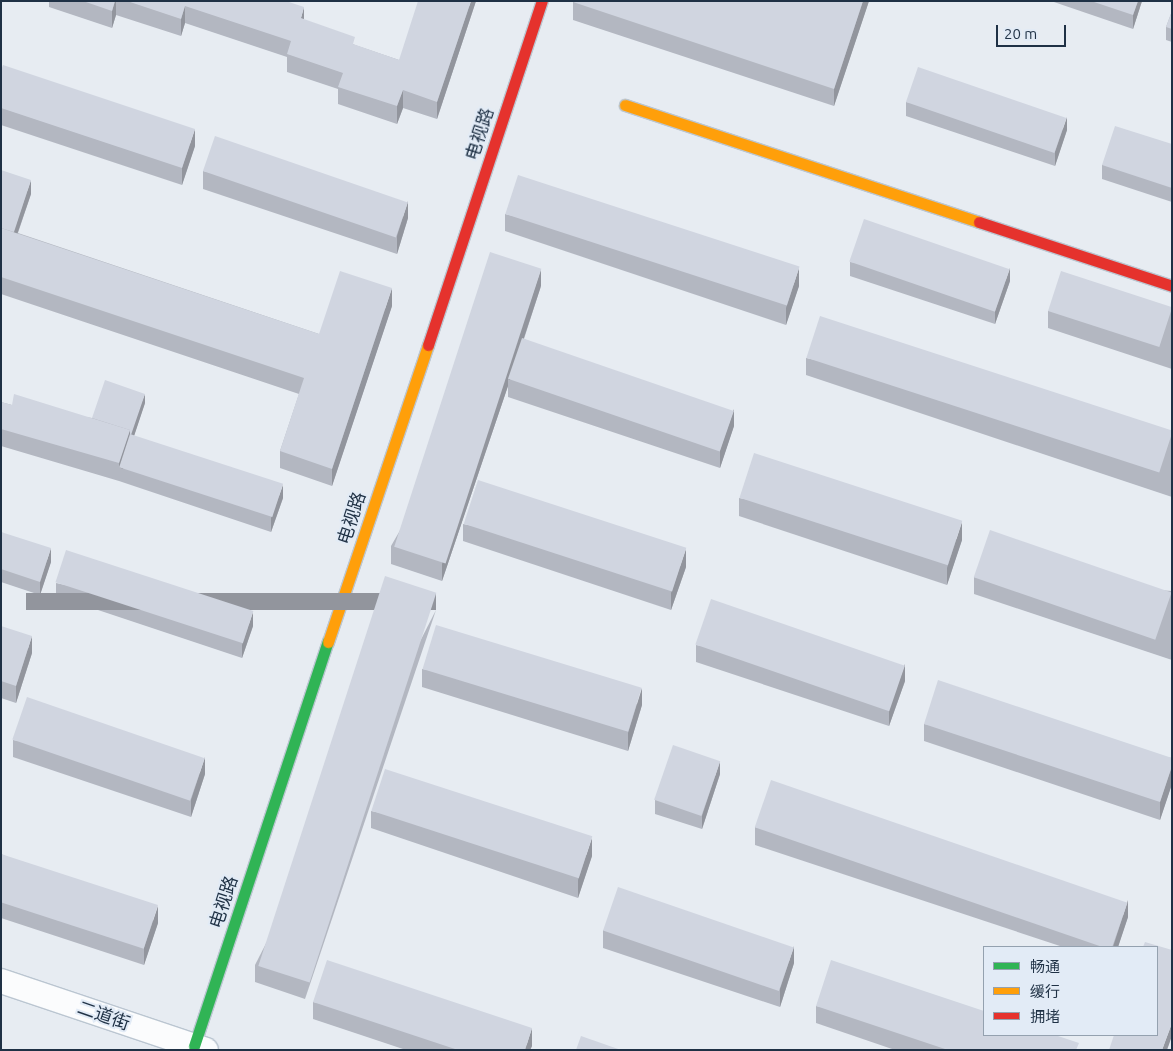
<!DOCTYPE html>
<meta charset="utf-8">
<style>
body{margin:0}
#map{position:relative;width:1173px;height:1051px;overflow:hidden;background:#e7ecf2;font-family:Ubuntu,"Noto Sans SC",sans-serif}
div>[style]{position:absolute}
[style*='--x']{left:calc(var(--x)*1px);top:calc(var(--y)*1px);width:calc(var(--w)*1px);rotate:calc(var(--a)*1deg)}
.roads{filter:drop-shadow(1px 0 #bbc6d1) drop-shadow(-1px 0 #bbc6d1) drop-shadow(0 1px #bbc6d1) drop-shadow(0 -1px #bbc6d1)}
.street>*{height:24px;margin:-12px;padding:0 12px;transform-origin:12px;border-radius:12px;background:#fbfcfd}
.fast>*{height:11px;margin:-5.5px;padding:0 5.5px;transform-origin:5.5px;border-radius:5.5px;background:#30b455}
.slow>*{height:11px;margin:-5.5px;padding:0 5.5px;transform-origin:5.5px;border-radius:5.5px;background:#ff9f0a}
.jam>*{height:11px;margin:-5.5px;padding:0 5.5px;transform-origin:5.5px;border-radius:5.5px;background:#e5322d}
.wall>*{inset:0;background:#b3b7c1}
.shaded-wall>*{inset:0;background:#92959d;transform-origin:0 0}
.building>*{inset:0;background:#d0d5e0;transform-origin:0 0}
span{translate:-50% -50%;white-space:nowrap;text-align:center;line-height:1.15;-webkit-text-stroke:4px #e2ebf6;paint-order:stroke}
.street-label{font-size:18px;color:#1f3145}
.frame{position:absolute;inset:0;border:2px solid #1f3145;pointer-events:none}
.legend{position:absolute;left:983px;top:946px;width:175px;height:90px;box-sizing:border-box;background:#e2ebf6;border:1px solid #94a1af;margin:0;padding:6px 9px;list-style:none;font-size:15px;color:#1f3145}
.legend li{display:flex;align-items:center;gap:10px;height:25px}
.legend b{width:25px;border:1px solid #94a1af}
.scale{position:absolute;left:996px;top:25px;width:70px;height:22px;box-sizing:border-box;border:2px solid #1f3145;border-top:0;padding-left:6px;font-size:15px;line-height:18px;white-space:nowrap;color:#1f3145;-webkit-text-stroke:4px #e2ebf6;paint-order:stroke}
</style>
<div id="map">
<div class="roads">
<div class="street">
<div style="--x:1;--y:981;--w:216;--a:18.6"></div>
</div>
<div class="fast">
<div style="--x:194;--y:1046;--w:426;--a:-71.7"></div>
</div>
<div class="slow">
<div style="--x:625;--y:105;--w:373;--a:18.3"></div>
<div style="--x:328;--y:642;--w:313;--a:-71.4"></div>
</div>
<div class="jam">
<div style="--x:979;--y:222;--w:203;--a:18.3"></div>
<div style="--x:428;--y:345;--w:362;--a:-71.7"></div>
</div>
</div>
<div class="wall">
<div style="clip-path:polygon(49px 1px,286px 1px,304px 20px,355px 45px,399px 60px,476px 1px,437px 119px,403px 108px,397px 124px,338px 104px,338px 89px,287px 72px,287px 57px,185px 23px,181px 36px,116px 15px,112px 28px,49px 7px)"></div>
<div style="clip-path:polygon(869px 1px,834px 106px,573px 20px,573px 2px)"></div>
<div style="clip-path:polygon(1051px 1px,1142px 1px,1133px 29px)"></div>
<div style="clip-path:polygon(1172px 11px,1172px 42px,1166px 40px,1166px 27px)"></div>
<div style="clip-path:polygon(1px 70px,195px 146px,182px 185px,1px 125px)"></div>
<div style="clip-path:polygon(906px 102px,1067px 130px,1055px 166px,906px 116px)"></div>
<div style="clip-path:polygon(1172px 144px,1172px 202px,1102px 179px,1102px 165px)"></div>
<div style="clip-path:polygon(1px 170px,31px 194px,18px 233px,319px 334px,392px 306px,332px 486px,280px 468px,280px 451px,299px 394px,1px 294px)"></div>
<div style="clip-path:polygon(203px 171px,408px 218px,397px 254px,203px 189px)"></div>
<div style="clip-path:polygon(505px 214px,799px 286px,786px 325px,505px 231px)"></div>
<div style="clip-path:polygon(850px 262px,1010px 281px,995px 324px,850px 276px)"></div>
<div style="clip-path:polygon(541px 286px,524px 339px,734px 426px,720px 468px,508px 397px,508px 386px,442px 581px,391px 564px,391px 546px)"></div>
<div style="clip-path:polygon(1172px 308px,1172px 369px,1048px 328px,1048px 311px)"></div>
<div style="clip-path:polygon(806px 358px,1172px 433px,1172px 497px,806px 375px)"></div>
<div style="clip-path:polygon(1px 402px,12px 405px,92px 418px,145px 403px,134px 436px,283px 498px,271px 532px,119px 481px,1px 446px)"></div>
<div style="clip-path:polygon(739px 498px,962px 540px,947px 585px,739px 516px)"></div>
<div style="clip-path:polygon(463px 524px,686px 567px,671px 610px,463px 541px)"></div>
<div style="clip-path:polygon(1px 532px,51px 562px,40px 595px,1px 582px)"></div>
<div style="clip-path:polygon(974px 577px,1172px 591px,1172px 660px,974px 594px)"></div>
<div style="clip-path:polygon(56px 583px,253px 626px,242px 658px,56px 596px)"></div>
<div style="clip-path:polygon(436px 610px,305px 999px,255px 982px,255px 965px)"></div>
<div style="clip-path:polygon(1px 626px,32px 653px,16px 703px,1px 698px)"></div>
<div style="clip-path:polygon(696px 645px,905px 681px,889px 726px,696px 662px)"></div>
<div style="clip-path:polygon(422px 669px,642px 705px,628px 751px,422px 687px)"></div>
<div style="clip-path:polygon(924px 724px,1172px 758px,1172px 784px,1160px 820px,924px 741px)"></div>
<div style="clip-path:polygon(13px 740px,205px 774px,191px 817px,13px 757px)"></div>
<div style="clip-path:polygon(720px 774px,702px 829px,655px 814px,655px 800px)"></div>
<div style="clip-path:polygon(371px 811px,592px 856px,578px 898px,371px 828px)"></div>
<div style="clip-path:polygon(755px 827px,1128px 917px,1118px 947px,1063px 947px,755px 845px)"></div>
<div style="clip-path:polygon(1px 854px,158px 923px,144px 965px,1px 918px)"></div>
<div style="clip-path:polygon(603px 930px,794px 963px,780px 1007px,603px 948px)"></div>
<div style="clip-path:polygon(313px 1002px,532px 1046px,530px 1050px,406px 1050px,313px 1019px)"></div>
<div style="clip-path:polygon(816px 1006px,1079px 1050px,895px 1050px,816px 1023px)"></div>
</div>
<div class="shaded-wall">
<div style="clip-path:polygon(115px 1px,116px 1px,116px 15px,112px 28px,112px 11px)"></div>
<div style="clip-path:polygon(471px 1px,476px 1px,437px 119px,437px 102px)"></div>
<div style="clip-path:polygon(863px 1px,869px 1px,834px 106px,834px 89px)"></div>
<div style="clip-path:polygon(1138px 1px,1142px 1px,1133px 29px,1133px 15px)"></div>
<div style="clip-path:polygon(185px 6px,185px 23px,181px 36px,181px 19px)"></div>
<div style="clip-path:polygon(304px 7px,304px 25px,301px 18px)"></div>
<div style="clip-path:polygon(403px 90px,403px 108px,397px 124px,397px 106px)"></div>
<div style="clip-path:polygon(1067px 117px,1067px 130px,1055px 166px,1055px 152px)"></div>
<div style="clip-path:polygon(195px 129px,195px 146px,182px 185px,182px 168px)"></div>
<div style="clip-path:polygon(31px 180px,31px 194px,12px 249px,12px 236px)"></div>
<div style="clip-path:polygon(408px 201px,408px 218px,397px 254px,397px 236px)"></div>
<div style="clip-path:polygon(799px 268px,799px 286px,786px 325px,786px 308px)"></div>
<div style="clip-path:polygon(1010px 268px,1010px 281px,995px 324px,995px 311px)"></div>
<div style="clip-path:polygon(541px 269px,541px 286px,510px 380px,508px 379px,508px 386px,442px 581px,442px 564px)"></div>
<div style="clip-path:polygon(392px 288px,392px 306px,332px 486px,332px 469px)"></div>
<div style="clip-path:polygon(145px 394px,145px 403px,123px 469px,119px 467px,119px 481px,119px 463px,130px 430px)"></div>
<div style="clip-path:polygon(734px 409px,734px 426px,720px 468px,720px 450px)"></div>
<div style="clip-path:polygon(283px 485px,283px 498px,271px 532px,271px 518px)"></div>
<div style="clip-path:polygon(962px 522px,962px 540px,947px 585px,947px 568px)"></div>
<div style="clip-path:polygon(51px 548px,51px 562px,40px 595px,40px 582px)"></div>
<div style="clip-path:polygon(686px 549px,686px 567px,671px 610px,671px 593px)"></div>
<div style="left:436px;top:593px;width:17px;height:410px;rotate:90deg"></div>
<div style="clip-path:polygon(253px 612px,253px 626px,242px 658px,242px 645px)"></div>
<div style="clip-path:polygon(32px 636px,32px 653px,16px 703px,16px 686px)"></div>
<div style="clip-path:polygon(905px 664px,905px 681px,889px 726px,889px 709px)"></div>
<div style="clip-path:polygon(642px 688px,642px 705px,628px 751px,628px 733px)"></div>
<div style="clip-path:polygon(205px 757px,205px 774px,191px 817px,191px 800px)"></div>
<div style="clip-path:polygon(720px 761px,720px 774px,702px 829px,702px 816px)"></div>
<div style="clip-path:polygon(1172px 766px,1172px 784px,1160px 820px,1160px 802px)"></div>
<div style="clip-path:polygon(592px 838px,592px 856px,578px 898px,578px 880px)"></div>
<div style="clip-path:polygon(1128px 900px,1128px 917px,1118px 947px,1113px 947px)"></div>
<div style="clip-path:polygon(158px 906px,158px 923px,144px 965px,144px 948px)"></div>
<div style="clip-path:polygon(794px 946px,794px 963px,780px 1007px,780px 989px)"></div>
<div style="clip-path:polygon(1172px 1023px,1172px 1036px,1167px 1050px,1162px 1050px)"></div>
<div style="clip-path:polygon(532px 1028px,532px 1046px,530px 1050px,525px 1050px)"></div>
</div>
<div class="building">
<div style="clip-path:polygon(83px 1px,115px 1px,112px 11px)"></div>
<div style="clip-path:polygon(127px 1px,286px 1px,304px 7px,301px 18px,355px 37px,353px 44px,399px 60px,418px 1px,471px 1px,437px 102px,403px 90px,397px 106px,338px 87px,343px 73px,287px 54px,291px 41px,185px 6px,181px 19px)"></div>
<div style="clip-path:polygon(573px 1px,863px 1px,834px 89px,573px 2px)"></div>
<div style="clip-path:polygon(1091px 1px,1138px 1px,1133px 15px)"></div>
<div style="clip-path:polygon(1172px 11px,1172px 29px,1166px 27px)"></div>
<div style="clip-path:polygon(3px 65px,195px 129px,182px 168px,1px 108px,1px 70px)"></div>
<div style="left:918px;top:67px;width:157px;height:37px;rotate:19deg"></div>
<div style="clip-path:polygon(1115px 126px,1172px 144px,1172px 188px,1102px 165px)"></div>
<div style="left:215px;top:136px;width:204px;height:37px;rotate:19deg"></div>
<div style="clip-path:polygon(1px 170px,31px 180px,14px 232px,1px 228px)"></div>
<div style="left:518px;top:175px;width:296px;height:41px;rotate:18deg"></div>
<div style="left:864px;top:219px;width:154px;height:45px;rotate:19deg"></div>
<div style="clip-path:polygon(1px 228px,319px 334px,340px 271px,392px 288px,332px 469px,280px 451px,304px 378px,1px 277px)"></div>
<div style="left:490px;top:252px;width:54px;height:310px;rotate:18deg"></div>
<div style="left:1061px;top:271px;width:117px;height:42px;rotate:18deg"></div>
<div style="left:820px;top:316px;width:371px;height:44px;rotate:18deg"></div>
<div style="left:522px;top:338px;width:224px;height:43px;rotate:19deg"></div>
<div style="clip-path:polygon(105px 380px,145px 394px,131px 435px,130px 434px,130px 430px,92px 418px)"></div>
<div style="clip-path:polygon(14px 394px,130px 430px,119px 463px,1px 429px,1px 402px,12px 405px)"></div>
<div style="left:130px;top:434px;width:161px;height:35px;rotate:18deg"></div>
<div style="left:754px;top:453px;width:219px;height:47px;rotate:18deg"></div>
<div style="left:478px;top:480px;width:219px;height:46px;rotate:18deg"></div>
<div style="left:990px;top:530px;width:192px;height:50px;rotate:19deg"></div>
<div style="clip-path:polygon(1px 532px,51px 548px,40px 582px,1px 569px)"></div>
<div style="left:66px;top:550px;width:197px;height:34px;rotate:18deg"></div>
<div style="left:385px;top:576px;width:54px;height:410px;rotate:18deg"></div>
<div style="left:711px;top:599px;width:205px;height:48px;rotate:19deg"></div>
<div style="left:436px;top:625px;width:215px;height:46px;rotate:17deg"></div>
<div style="clip-path:polygon(1px 626px,32px 636px,16px 686px,1px 681px)"></div>
<div style="clip-path:polygon(938px 680px,1172px 758px,1172px 766px,1160px 802px,924px 724px)"></div>
<div style="left:27px;top:697px;width:188px;height:45px;rotate:19deg"></div>
<div style="left:673px;top:745px;width:50px;height:58px;rotate:19deg"></div>
<div style="left:385px;top:769px;width:218px;height:44px;rotate:18deg"></div>
<div style="left:771px;top:780px;width:377px;height:50px;rotate:19deg"></div>
<div style="left:1px;top:854px;width:165px;height:46px;rotate:18deg"></div>
<div style="left:618px;top:887px;width:186px;height:46px;rotate:19deg"></div>
<div style="clip-path:polygon(1145px 942px,1172px 950px,1172px 1023px,1162px 1050px,1109px 1050px,1114px 1035px,1157px 1035px,1157px 947px,1143px 947px)"></div>
<div style="clip-path:polygon(327px 960px,532px 1028px,525px 1050px,458px 1050px,313px 1002px)"></div>
<div style="clip-path:polygon(831px 960px,984px 1011px,984px 1035px,1055px 1035px,1079px 1043px,1076px 1050px,948px 1050px,816px 1006px)"></div>
<div style="clip-path:polygon(581px 1036px,621px 1050px,576px 1050px)"></div>
</div>
<div class="street-label">
<span style="left:479px;top:134px;rotate:-72deg">电视路</span>
<span style="left:351px;top:518px;rotate:-72deg">电视路</span>
<span style="left:223px;top:902px;rotate:-72deg">电视路</span>
<span style="left:104px;top:1015px;rotate:19deg">二道街</span>
</div>
<div class="frame"></div>
<ul class="legend">
<li><b style="height:6px;background:#30b455"></b>畅通</li>
<li><b style="height:6px;background:#ff9f0a"></b>缓行</li>
<li><b style="height:6px;background:#e5322d"></b>拥堵</li>
</ul>
<div class="scale">20 m</div>
</div>
